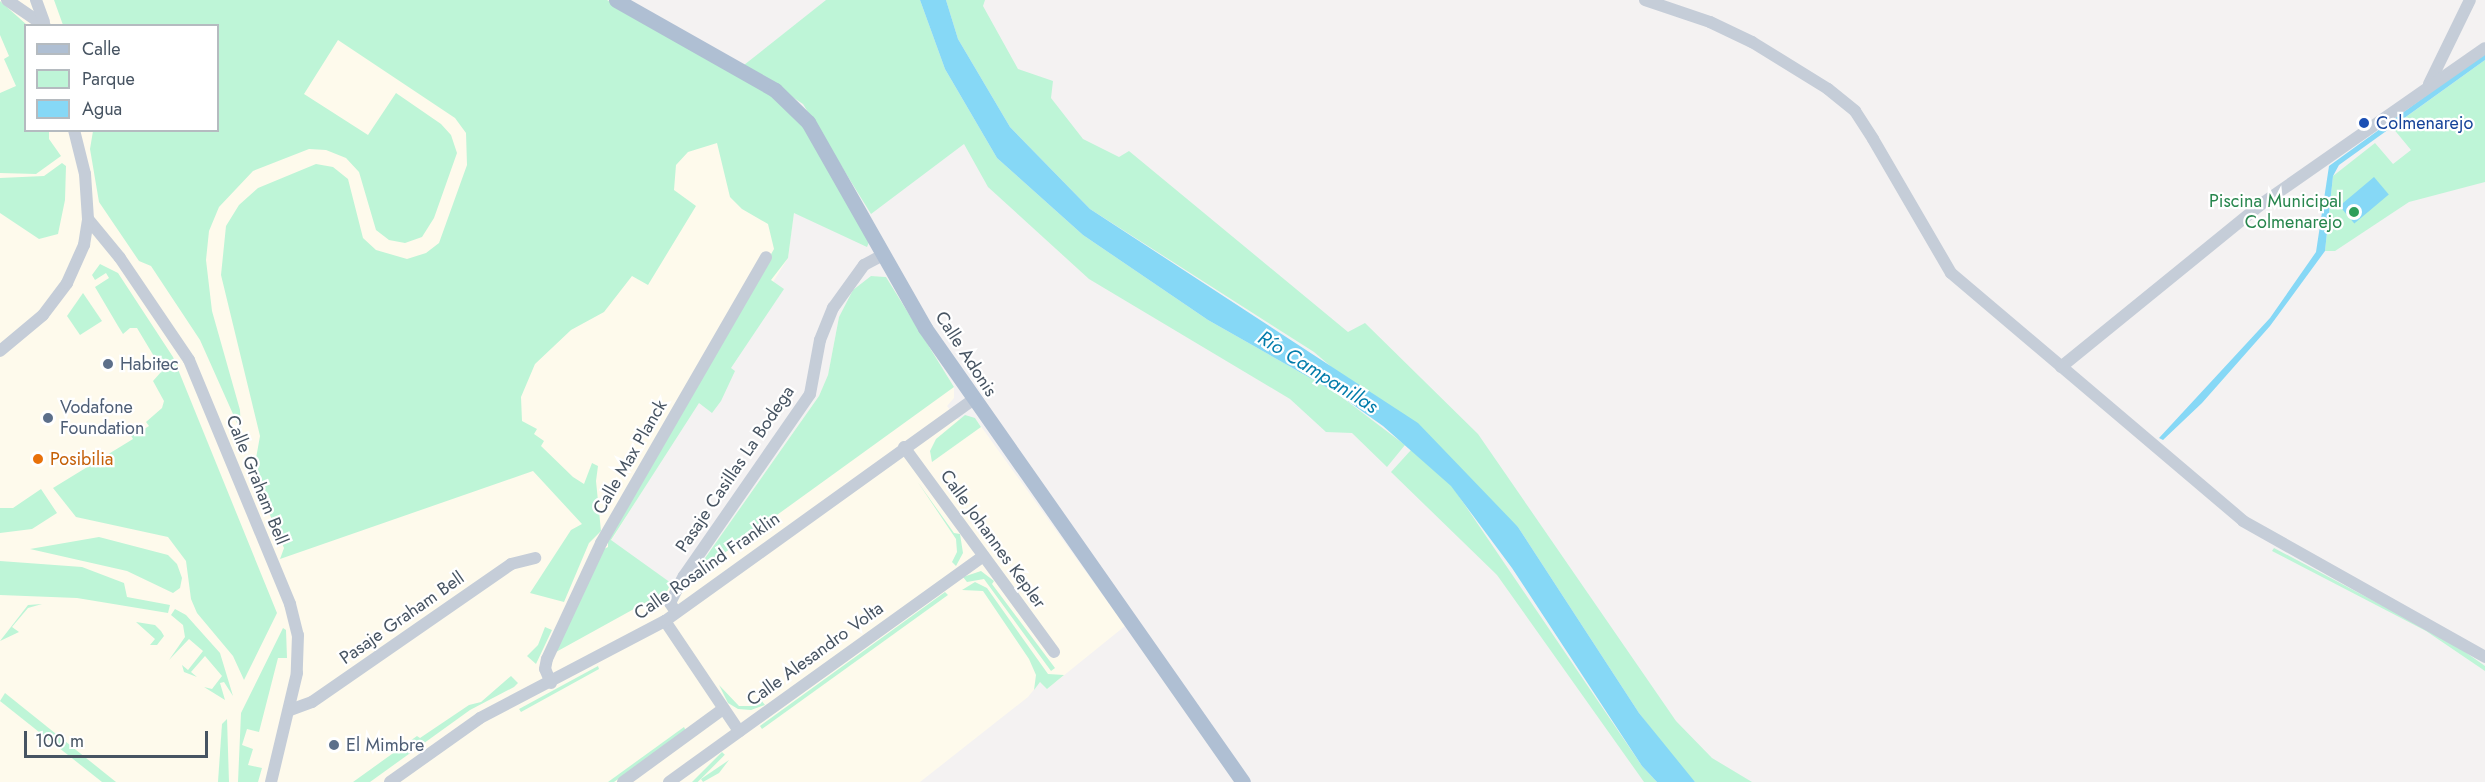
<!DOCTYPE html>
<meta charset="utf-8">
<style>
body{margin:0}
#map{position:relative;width:2485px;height:782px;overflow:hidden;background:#f4f2f2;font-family:Jost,sans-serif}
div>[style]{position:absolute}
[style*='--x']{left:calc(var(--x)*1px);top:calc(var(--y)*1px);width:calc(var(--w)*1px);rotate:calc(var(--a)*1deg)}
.commercial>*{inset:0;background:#fefaec}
.green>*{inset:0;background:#bef5d7;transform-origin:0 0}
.water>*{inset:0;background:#86d8f6;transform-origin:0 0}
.minor>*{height:12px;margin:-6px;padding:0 6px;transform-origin:6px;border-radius:6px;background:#c5cdd8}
.major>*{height:15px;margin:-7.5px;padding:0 7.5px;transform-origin:7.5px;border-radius:7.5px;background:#afbfd3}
.dots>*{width:16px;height:16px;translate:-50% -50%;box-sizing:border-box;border:3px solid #fff;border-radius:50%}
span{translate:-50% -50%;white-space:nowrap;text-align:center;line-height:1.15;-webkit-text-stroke:4.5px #fff;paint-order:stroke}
.transit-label{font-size:18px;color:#164399}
.left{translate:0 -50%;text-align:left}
.leisure-label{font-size:18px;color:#27864d}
.right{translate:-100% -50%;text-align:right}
.street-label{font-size:18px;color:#475462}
.service-label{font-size:18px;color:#4e5e75}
.food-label{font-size:18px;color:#c56008}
.water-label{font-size:20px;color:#027cab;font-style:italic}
.legend{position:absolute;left:24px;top:24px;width:195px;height:108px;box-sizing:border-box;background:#fff;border:2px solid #b5bbc0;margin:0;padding:8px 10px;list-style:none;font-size:18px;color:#475462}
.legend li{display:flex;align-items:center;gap:12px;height:30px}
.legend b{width:30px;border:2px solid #b5bbc0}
.scale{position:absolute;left:24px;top:731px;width:184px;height:27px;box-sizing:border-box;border:3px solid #475462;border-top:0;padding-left:8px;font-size:18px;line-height:21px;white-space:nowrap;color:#475462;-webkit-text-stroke:4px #fff;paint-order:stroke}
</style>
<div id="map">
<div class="commercial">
<div style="clip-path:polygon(evenodd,0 0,607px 0,675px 41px,794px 212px,788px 258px,611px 541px,682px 591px,708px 575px,703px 561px,819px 396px,828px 375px,839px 317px,871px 276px,886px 277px,954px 387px,954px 398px,947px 406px,957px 419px,975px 418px,1125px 626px,1047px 689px,1040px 682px,1028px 697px,920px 782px,0 782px,0 0,26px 26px,218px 26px,218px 130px,26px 130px,26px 26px)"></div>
</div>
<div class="green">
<div style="clip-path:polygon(54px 0,607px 0,786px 103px,805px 128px,869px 242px,867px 247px,794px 213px,788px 258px,771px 280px,784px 289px,731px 368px,735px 371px,721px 401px,712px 413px,699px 403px,611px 540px,671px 583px,662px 602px,652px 599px,556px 652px,602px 550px,608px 547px,608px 538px,774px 249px,768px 224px,742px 209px,730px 197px,717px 143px,688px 152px,676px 165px,674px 190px,696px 206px,648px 285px,632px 276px,604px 312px,571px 330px,535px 364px,521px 397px,522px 421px,537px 429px,534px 434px,544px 441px,541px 446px,573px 477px,584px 484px,592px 463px,598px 466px,596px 481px,601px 531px,589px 543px,564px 602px,530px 593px,571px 530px,582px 524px,533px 471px,280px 559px,284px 548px,253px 475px,260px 436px,221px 275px,226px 226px,239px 205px,258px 188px,316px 164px,333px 167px,348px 179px,363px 238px,376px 250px,407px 259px,426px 253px,439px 243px,467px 165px,466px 133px,455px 118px,338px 40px,304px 94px,368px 135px,396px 93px,441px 124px,451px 135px,457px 153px,434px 218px,422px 237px,405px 243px,389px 240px,376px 230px,359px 172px,346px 158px,326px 150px,309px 149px,253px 171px,219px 207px,209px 231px,206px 260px,212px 311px,240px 410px,241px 432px,200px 340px,151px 266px,139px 261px,99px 202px,90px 149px,93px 131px,218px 130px,218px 26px,63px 25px)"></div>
<div style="clip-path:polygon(826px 0,920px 0,945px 69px,997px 158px,1083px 235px,1208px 320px,1335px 392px,1405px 445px,1387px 467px,1352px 433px,1326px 432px,1290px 399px,1089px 279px,988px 187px,964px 144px,871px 214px,803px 104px,744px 65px)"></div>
<div style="clip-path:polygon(946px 0,985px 0,983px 6px,1018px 69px,1053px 81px,1051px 98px,1083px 139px,1119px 157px,1129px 151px,1348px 332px,1365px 323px,1478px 434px,1676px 721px,1712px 758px,1752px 782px,1695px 782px,1686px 774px,1639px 713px,1518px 527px,1314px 352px,1090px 209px,1010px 127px,958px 39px)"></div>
<div style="clip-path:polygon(0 1px,27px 25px,26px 130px,49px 131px,49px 139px,61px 156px,36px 174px,0 173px,0 93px,16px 86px,4px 59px,9px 56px,0 35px)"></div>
<div style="clip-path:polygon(2485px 60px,2485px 182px,2409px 202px,2335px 251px,2325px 251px,2333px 176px,2375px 143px,2393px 164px,2411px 150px,2392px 127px)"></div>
<div style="clip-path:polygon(62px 163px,66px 166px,65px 200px,58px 234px,39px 239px,0 213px,0 178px,44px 176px)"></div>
<div style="clip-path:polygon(100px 264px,118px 273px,173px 357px,277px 613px,244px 680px,233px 656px,197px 613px,191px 599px,186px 561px,168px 537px,76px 517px,53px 488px,133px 439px,129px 432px,135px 429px,138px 433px,149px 426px,146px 422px,162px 408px,164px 401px,153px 381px,161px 372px,158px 363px,137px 328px,130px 328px,123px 334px,118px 326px,95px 287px,109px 278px,106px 273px,95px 280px,92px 275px)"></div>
<div style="clip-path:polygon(871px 276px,886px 277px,954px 387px,705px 567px,703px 561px,819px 396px,828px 375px,839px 317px,853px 290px)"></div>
<div style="clip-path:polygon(83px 293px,102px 321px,80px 335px,67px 316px)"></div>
<div style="clip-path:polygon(965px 415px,975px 418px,981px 427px,932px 462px,930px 451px,936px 439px)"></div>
<div style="clip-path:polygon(1411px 450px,1452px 486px,1642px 766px,1657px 782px,1644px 782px,1497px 575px,1391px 472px)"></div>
<div style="clip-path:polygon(917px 481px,954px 533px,960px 534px,963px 553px,956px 566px,952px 562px,957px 552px,956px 539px)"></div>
<div style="clip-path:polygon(41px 489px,57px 513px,32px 529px,0 533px,0 508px,13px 508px)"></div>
<div style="clip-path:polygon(99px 537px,168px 555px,177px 564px,182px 578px,180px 588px,173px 593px,127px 571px,30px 549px)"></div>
<div style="clip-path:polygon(2274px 548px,2451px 642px,2485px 666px,2485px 671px,2426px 631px,2272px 551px)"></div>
<div style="clip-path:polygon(0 561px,82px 567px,124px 583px,127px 597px,170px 605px,168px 613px,77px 598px,0 595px)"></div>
<div style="clip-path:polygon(981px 571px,994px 581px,992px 584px,1055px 668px,1051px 671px,984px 579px,967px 582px,963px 577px)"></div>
<div style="clip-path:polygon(975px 582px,987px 588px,1048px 674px,1064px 675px,1047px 689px,1040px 682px,1034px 690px,1036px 675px,1029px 659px,983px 591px,962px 590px)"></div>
<div style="clip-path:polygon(945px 592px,948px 595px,762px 729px,760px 726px)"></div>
<div style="clip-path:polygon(42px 604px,28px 608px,12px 627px,19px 632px,0 641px,28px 605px)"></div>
<div style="clip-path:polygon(175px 609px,186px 615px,220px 653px,233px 696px,224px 682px,220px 683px,225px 700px,204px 687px,212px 689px,222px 676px,205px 656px,191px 672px,197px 677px,184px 672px,182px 665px,188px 670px,203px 651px,189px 639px,169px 660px,185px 637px,183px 625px,171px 615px)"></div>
<div style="clip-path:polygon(136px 622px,155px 625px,161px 631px,164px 636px,157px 645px,150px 645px,155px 639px)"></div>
<div style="clip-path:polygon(545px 627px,552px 630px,536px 664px,527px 656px,538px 645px)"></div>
<div style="clip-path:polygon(283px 628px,286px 630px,287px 658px,278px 658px,259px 732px,247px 729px,242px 745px,253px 749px,248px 765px,262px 768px,258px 782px,238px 782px,241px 713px)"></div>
<div style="clip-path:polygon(598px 666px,599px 669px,521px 712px,519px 709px)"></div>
<div style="clip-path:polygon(511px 676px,518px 683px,514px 687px,470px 710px,370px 782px,353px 782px,417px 736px,420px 738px,469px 705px,481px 702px)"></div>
<div style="clip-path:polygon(719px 685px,739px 706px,752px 706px,761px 700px,765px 705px,751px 710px,738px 709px,728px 703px)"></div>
<div style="clip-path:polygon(5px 693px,116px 782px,102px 782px,0 701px)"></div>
<div style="clip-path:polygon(227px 719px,229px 782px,218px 782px,222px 724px)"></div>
<div style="clip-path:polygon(684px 727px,686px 731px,614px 782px,608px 782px)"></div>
<div style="left:722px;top:752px;width:4px;height:51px;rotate:45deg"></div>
<div style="clip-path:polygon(729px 760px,719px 773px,703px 782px,701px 779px)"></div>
</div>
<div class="water">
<div style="clip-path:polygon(920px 0,946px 0,958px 39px,1010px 127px,1090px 209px,1418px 423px,1518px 527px,1639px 713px,1695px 782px,1657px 782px,1642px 766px,1512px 568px,1451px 486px,1383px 426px,1335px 392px,1208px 320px,1083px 235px,997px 158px,945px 69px)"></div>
<div style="clip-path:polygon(2485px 53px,2485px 60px,2339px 165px,2333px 176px,2325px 251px,2270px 326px,2202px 403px,2163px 440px,2159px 438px,2270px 318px,2316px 252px,2329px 166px)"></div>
<div style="left:2374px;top:177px;width:23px;height:45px;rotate:50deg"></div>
</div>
<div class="minor">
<div style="--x:7;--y:0;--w:46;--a:34.4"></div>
<div style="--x:36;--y:0;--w:23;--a:70"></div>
<div style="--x:1645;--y:0;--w:69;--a:18.7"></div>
<div style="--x:1710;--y:22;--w:47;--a:25.5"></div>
<div style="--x:1752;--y:42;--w:89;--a:31.7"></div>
<div style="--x:1828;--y:89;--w:35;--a:39"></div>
<div style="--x:1855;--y:111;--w:33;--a:57"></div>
<div style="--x:1873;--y:139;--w:155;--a:59.8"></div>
<div style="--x:1951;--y:273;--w:383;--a:40.3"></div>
<div style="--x:2243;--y:521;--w:278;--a:29.3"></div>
<div style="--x:2429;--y:84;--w:93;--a:-64"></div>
<div style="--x:88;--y:219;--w:50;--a:50.6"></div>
<div style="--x:120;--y:258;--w:123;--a:55.9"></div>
<div style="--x:189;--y:360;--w:264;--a:67.5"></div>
<div style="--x:290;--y:604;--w:32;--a:76"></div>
<div style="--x:298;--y:635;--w:38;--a:92"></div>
<div style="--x:297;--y:673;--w:112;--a:103.4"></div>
<div style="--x:0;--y:351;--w:56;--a:-39.9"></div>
<div style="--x:43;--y:315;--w:40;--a:-53"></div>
<div style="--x:67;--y:283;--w:42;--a:-65.9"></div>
<div style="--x:84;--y:245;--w:26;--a:-81"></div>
<div style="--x:88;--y:219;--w:45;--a:-93.8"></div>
<div style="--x:85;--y:174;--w:45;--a:-104"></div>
<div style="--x:2061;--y:367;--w:257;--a:-39.1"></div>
<div style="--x:2260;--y:205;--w:274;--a:-34.9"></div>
<div style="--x:904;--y:447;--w:254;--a:53.8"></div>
<div style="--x:676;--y:612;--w:11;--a:-124"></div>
<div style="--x:670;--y:603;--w:30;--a:-63"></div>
<div style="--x:684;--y:576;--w:221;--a:-55.3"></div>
<div style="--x:810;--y:394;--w:55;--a:-79.5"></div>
<div style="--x:820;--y:340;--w:35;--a:-68"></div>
<div style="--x:833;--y:308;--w:53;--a:-54.2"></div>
<div style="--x:864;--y:265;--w:21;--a:-28"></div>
<div style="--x:665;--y:621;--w:133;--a:56.1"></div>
<div style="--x:551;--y:683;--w:15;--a:-113"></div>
<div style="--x:545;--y:669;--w:10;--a:-79"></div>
<div style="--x:547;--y:659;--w:128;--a:-65"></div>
<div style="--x:601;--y:543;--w:330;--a:-60"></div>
<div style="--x:290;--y:710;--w:23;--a:-20"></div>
<div style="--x:312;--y:702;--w:242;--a:-34.7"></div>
<div style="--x:511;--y:564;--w:25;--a:-14"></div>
<div style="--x:390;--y:782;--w:110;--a:-35.4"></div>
<div style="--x:480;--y:718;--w:209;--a:-27.7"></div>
<div style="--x:665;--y:621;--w:379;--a:-35.7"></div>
<div style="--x:623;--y:782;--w:124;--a:-36.1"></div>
<div style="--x:669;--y:782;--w:387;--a:-35.7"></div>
</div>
<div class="major">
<div style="--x:616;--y:0;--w:183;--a:29.5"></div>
<div style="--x:775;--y:90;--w:46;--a:44.1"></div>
<div style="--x:808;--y:122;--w:237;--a:60.4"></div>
<div style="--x:925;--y:328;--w:554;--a:54.99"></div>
</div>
<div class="dots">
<div style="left:2364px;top:123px;background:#1a4fb4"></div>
<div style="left:2354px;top:212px;background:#2e9e5b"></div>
<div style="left:108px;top:364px;background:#5c6f8a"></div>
<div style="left:48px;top:418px;background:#5c6f8a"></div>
<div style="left:38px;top:459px;background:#e8710a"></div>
<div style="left:334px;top:745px;background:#5c6f8a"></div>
</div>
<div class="transit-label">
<span class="left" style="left:2376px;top:123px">Colmenarejo</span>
</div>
<div class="leisure-label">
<span class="right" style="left:2342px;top:212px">Piscina Municipal<br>Colmenarejo</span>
</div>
<div class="street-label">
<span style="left:966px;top:354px;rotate:57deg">Calle Adonis</span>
<span style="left:630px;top:457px;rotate:-60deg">Calle Max Planck</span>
<span style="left:735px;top:469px;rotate:-56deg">Pasaje Casillas La Bodega</span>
<span style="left:257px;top:480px;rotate:68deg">Calle Graham Bell</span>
<span style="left:993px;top:539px;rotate:54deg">Calle Johannes Kepler</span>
<span style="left:707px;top:566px;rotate:-35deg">Calle Rosalind Franklin</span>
<span style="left:402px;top:618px;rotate:-35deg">Pasaje Graham Bell</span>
<span style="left:815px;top:654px;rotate:-36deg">Calle Alesandro Volta</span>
</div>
<div class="service-label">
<span class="left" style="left:120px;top:364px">Habitec</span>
<span class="left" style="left:60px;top:418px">Vodafone<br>Foundation</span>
<span class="left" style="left:346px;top:745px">El Mimbre</span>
</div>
<div class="food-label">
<span class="left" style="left:50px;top:459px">Posibilia</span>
</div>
<div class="water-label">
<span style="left:1318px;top:372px;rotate:32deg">Río Campanillas</span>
</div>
<ul class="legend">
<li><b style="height:8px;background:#afbfd3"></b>Calle</li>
<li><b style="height:16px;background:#bef5d7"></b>Parque</li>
<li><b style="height:16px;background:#86d8f6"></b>Agua</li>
</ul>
<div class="scale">100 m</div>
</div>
